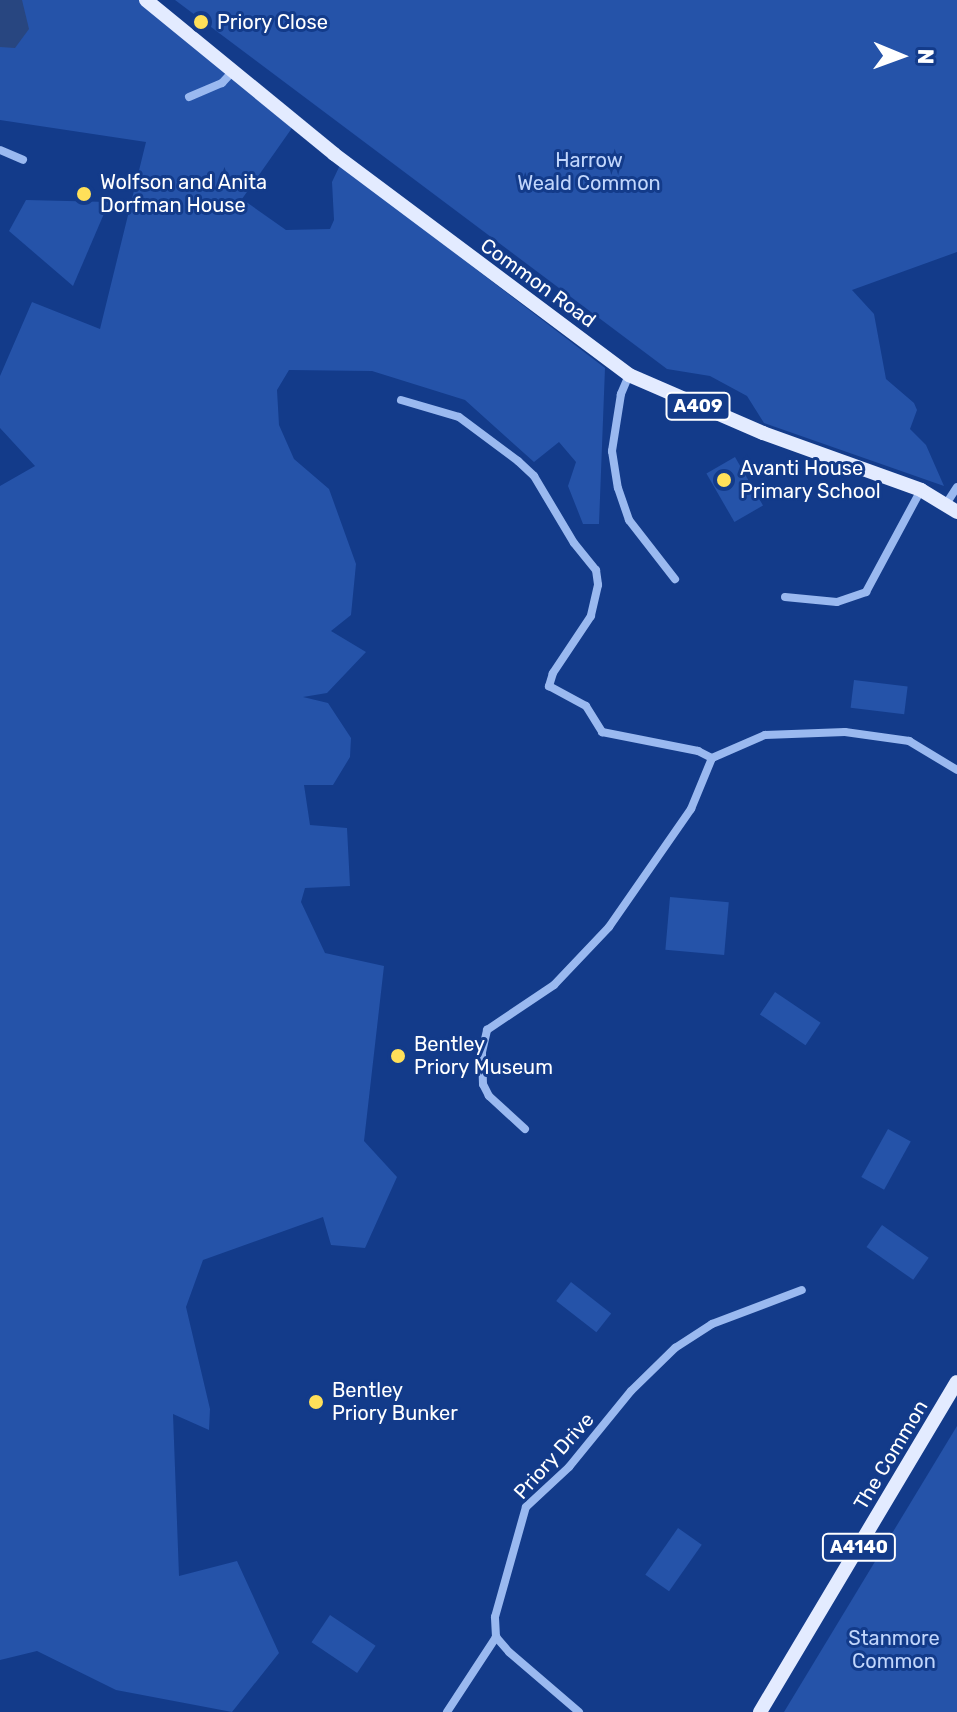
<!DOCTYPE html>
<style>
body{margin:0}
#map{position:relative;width:957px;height:1712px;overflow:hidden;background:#133b8a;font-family:Rubik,sans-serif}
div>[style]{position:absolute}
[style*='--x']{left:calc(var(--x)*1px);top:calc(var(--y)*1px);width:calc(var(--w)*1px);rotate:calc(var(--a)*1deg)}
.green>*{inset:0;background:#2553a9;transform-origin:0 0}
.water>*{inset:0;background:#284680}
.street>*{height:8px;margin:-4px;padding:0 4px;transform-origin:4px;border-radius:4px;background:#9ab9f0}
.primary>*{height:14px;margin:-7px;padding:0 7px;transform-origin:7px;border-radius:7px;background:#e3ebff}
.dots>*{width:22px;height:22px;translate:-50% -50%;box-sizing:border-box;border:4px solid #133b8a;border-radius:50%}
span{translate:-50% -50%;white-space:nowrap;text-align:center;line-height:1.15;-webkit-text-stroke:6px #133b8a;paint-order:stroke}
.shield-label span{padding:2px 6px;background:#133b8a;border:2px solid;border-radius:6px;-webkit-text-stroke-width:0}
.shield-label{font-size:18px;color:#fff;font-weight:700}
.poi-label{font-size:20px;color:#fff}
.left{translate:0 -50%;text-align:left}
.park-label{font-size:20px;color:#c1d6fc}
.street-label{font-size:20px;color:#fff}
.north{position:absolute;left:861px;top:16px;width:80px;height:80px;-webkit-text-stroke:6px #133b8a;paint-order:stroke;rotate:91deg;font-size:22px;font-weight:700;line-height:32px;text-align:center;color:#fff}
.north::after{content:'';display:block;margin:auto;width:28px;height:36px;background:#fff;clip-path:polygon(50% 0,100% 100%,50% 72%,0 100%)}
</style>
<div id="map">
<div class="green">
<div style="clip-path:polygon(0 0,141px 0,292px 128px,242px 199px,286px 230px,330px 229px,334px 220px,332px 182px,340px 165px,605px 368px,599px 524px,583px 524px,568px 486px,576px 462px,559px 442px,534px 462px,465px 400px,372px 371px,289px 370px,277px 390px,279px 425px,294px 459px,329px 489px,356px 564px,351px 615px,331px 631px,366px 652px,327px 693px,303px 697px,328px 703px,351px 738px,350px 757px,333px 785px,304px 785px,310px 825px,347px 828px,350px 886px,305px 888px,301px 902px,325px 953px,384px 966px,364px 1141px,397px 1177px,365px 1248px,331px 1245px,323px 1217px,203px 1260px,186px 1307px,210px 1409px,209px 1430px,173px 1414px,179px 1576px,237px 1561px,279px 1653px,232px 1712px,116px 1690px,37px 1651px,0 1660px,0 486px,35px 466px,0 428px,0 376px,32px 302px,100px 329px,146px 142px,0 120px)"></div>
<div style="clip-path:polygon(175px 0,957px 0,957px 252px,852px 290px,874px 314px,886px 379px,914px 403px,917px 410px,910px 429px,926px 445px,944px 486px,764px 423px,747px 396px,710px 376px,667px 369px)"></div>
<div style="clip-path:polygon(26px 200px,109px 202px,73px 286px,9px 231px)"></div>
<div style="left:735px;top:457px;width:56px;height:33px;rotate:60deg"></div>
<div style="left:854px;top:680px;width:54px;height:28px;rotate:7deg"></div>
<div style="left:670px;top:897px;width:59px;height:53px;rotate:5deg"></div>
<div style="left:775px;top:992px;width:55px;height:27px;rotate:34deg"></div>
<div style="left:888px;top:1129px;width:26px;height:55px;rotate:29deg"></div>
<div style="left:882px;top:1225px;width:57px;height:27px;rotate:35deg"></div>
<div style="left:571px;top:1282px;width:51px;height:24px;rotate:38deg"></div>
<div style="clip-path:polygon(957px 1426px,957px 1712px,784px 1712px)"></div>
<div style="left:678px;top:1528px;width:29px;height:57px;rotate:35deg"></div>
<div style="left:330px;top:1615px;width:55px;height:33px;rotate:34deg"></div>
</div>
<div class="water">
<div style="clip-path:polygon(0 0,22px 0,29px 29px,15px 48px,0 47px)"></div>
</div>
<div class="street">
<div style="--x:189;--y:97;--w:36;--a:-23"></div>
<div style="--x:222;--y:83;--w:16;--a:-47"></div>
<div style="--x:0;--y:150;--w:25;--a:23"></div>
<div style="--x:629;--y:375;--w:21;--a:113"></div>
<div style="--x:621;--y:394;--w:58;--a:99"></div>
<div style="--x:612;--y:451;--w:37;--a:81"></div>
<div style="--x:618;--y:488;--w:34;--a:71"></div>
<div style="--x:629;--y:520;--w:75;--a:52.1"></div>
<div style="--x:401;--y:400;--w:60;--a:16.3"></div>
<div style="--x:459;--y:417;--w:74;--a:36.7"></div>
<div style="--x:518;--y:461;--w:22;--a:43"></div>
<div style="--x:534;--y:476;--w:78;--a:59.2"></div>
<div style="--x:574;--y:543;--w:35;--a:51"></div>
<div style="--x:596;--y:570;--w:15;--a:82"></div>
<div style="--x:598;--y:585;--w:32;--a:103"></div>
<div style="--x:591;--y:616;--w:69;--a:123.7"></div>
<div style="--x:553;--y:673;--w:14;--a:107"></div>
<div style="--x:549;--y:686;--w:42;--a:28.4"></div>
<div style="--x:586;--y:706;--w:31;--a:58"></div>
<div style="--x:602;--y:732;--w:98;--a:11.2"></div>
<div style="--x:698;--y:751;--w:16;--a:27"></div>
<div style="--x:946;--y:504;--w:20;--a:-57"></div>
<div style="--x:785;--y:597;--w:52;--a:5.5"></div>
<div style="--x:837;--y:602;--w:31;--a:-19"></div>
<div style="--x:866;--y:592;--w:116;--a:-61.7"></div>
<div style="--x:525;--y:1129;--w:49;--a:-137.5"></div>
<div style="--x:489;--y:1096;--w:13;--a:-117"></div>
<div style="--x:483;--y:1084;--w:32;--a:-92"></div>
<div style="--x:482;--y:1052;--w:23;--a:-77"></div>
<div style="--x:487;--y:1030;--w:81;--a:-33.9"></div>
<div style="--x:554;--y:985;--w:80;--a:-46.5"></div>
<div style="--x:609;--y:927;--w:144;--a:-55.2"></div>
<div style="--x:691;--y:809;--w:55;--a:-67.6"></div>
<div style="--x:712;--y:758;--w:58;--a:-23.5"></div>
<div style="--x:765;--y:735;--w:80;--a:-2.1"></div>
<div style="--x:845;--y:732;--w:65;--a:8"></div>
<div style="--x:909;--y:741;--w:56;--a:31.1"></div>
<div style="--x:447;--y:1712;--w:90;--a:-56.8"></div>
<div style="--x:579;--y:1712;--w:92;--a:-139.4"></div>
<div style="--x:509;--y:1652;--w:20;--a:-131"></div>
<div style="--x:496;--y:1637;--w:20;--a:-93"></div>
<div style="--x:495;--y:1617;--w:114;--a:-74.3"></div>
<div style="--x:526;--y:1507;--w:59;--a:-42.9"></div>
<div style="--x:569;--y:1467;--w:98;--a:-50.8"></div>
<div style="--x:631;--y:1391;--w:62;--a:-44.3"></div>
<div style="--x:675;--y:1348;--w:44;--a:-33"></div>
<div style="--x:712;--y:1324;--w:96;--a:-20.7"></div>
</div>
<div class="primary">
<div style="--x:146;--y:0;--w:243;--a:39.3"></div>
<div style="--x:334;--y:154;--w:369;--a:36.8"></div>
<div style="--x:629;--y:375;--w:146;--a:23.4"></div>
<div style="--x:763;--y:433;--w:168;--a:19.8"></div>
<div style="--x:921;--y:490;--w:42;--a:31.4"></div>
<div style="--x:760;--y:1712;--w:384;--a:-59.2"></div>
</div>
<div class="dots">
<div style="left:201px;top:22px;background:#ffe059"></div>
<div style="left:84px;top:194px;background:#ffe059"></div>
<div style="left:724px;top:480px;background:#ffe059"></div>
<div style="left:398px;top:1056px;background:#ffe059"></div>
<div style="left:316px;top:1402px;background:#ffe059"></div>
</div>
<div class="shield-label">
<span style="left:698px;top:406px">A409</span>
<span style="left:859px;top:1547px">A4140</span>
</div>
<div class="poi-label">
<span class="left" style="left:217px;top:22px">Priory Close</span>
<span class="left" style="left:100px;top:194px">Wolfson and Anita<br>Dorfman House</span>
<span class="left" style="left:740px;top:480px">Avanti House<br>Primary School</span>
<span class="left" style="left:414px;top:1056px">Bentley<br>Priory Museum</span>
<span class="left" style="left:332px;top:1402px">Bentley<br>Priory Bunker</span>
</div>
<div class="park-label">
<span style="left:589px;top:172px">Harrow<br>Weald Common</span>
<span style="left:894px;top:1650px">Stanmore<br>Common</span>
</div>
<div class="street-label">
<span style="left:538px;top:283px;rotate:36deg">Common Road</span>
<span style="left:891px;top:1455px;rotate:-59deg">The Common</span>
<span style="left:554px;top:1456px;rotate:-48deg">Priory Drive</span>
</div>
<div class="north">N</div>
</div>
